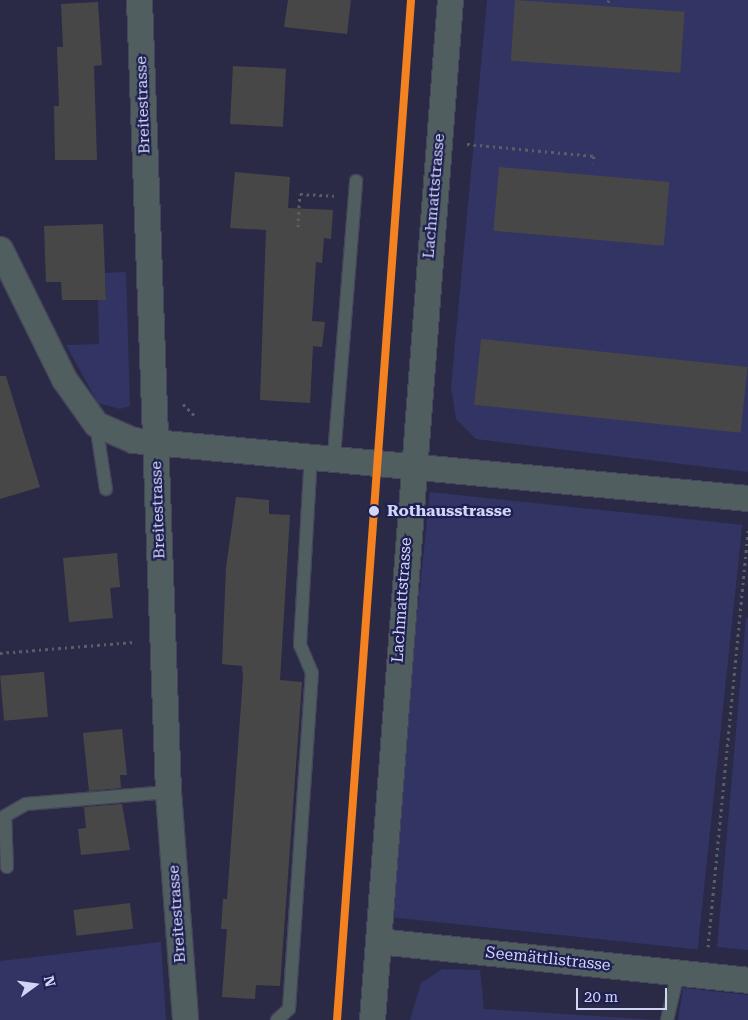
<!DOCTYPE html>
<meta charset="utf-8">
<style>
body{margin:0}
#map{position:relative;width:748px;height:1020px;overflow:hidden;background:#2a2a46;font-family:"Roboto Serif",serif}
div>[style]{position:absolute}
[style*='--x']{left:calc(var(--x)*1px);top:calc(var(--y)*1px);width:calc(var(--w)*1px);rotate:calc(var(--a)*1deg)}
.green>*{inset:0;background:#323463;transform-origin:0 0}
.building>*{inset:0;background:#484747;transform-origin:0 0}
.path>*{height:3px;margin-top:-1.5px;transform-origin:0;background:repeating-linear-gradient(90deg,#566065 0 2.5px,transparent 0 6.5px)}
.roads{filter:drop-shadow(1px 0 #44455c) drop-shadow(-1px 0 #44455c) drop-shadow(0 1px #44455c) drop-shadow(0 -1px #44455c)}
.lane>*{height:12px;margin:-6px;padding:0 6px;transform-origin:6px;border-radius:6px;background:#515e5f}
.street>*{height:25px;margin:-12.5px;padding:0 12.5px;transform-origin:12.5px;border-radius:12.5px;background:#515e5f}
.tram-1>*{height:8px;margin:-4px;padding:0 4px;transform-origin:4px;border-radius:4px;background:#f58220}
.dots>*{width:14px;height:14px;translate:-50% -50%;box-sizing:border-box;border:2px solid #1f1f51;border-radius:50%}
span{translate:-50% -50%;white-space:nowrap;text-align:center;line-height:1.15;-webkit-text-stroke:4.5px #1f1f51;paint-order:stroke}
.street-label{font-size:16px;color:#d1d6f7}
.stop-label{font-size:16px;color:#d1d6f7;font-weight:700}
.left{translate:0 -50%;text-align:left}
.north{position:absolute;left:10px;top:960px;width:50px;height:50px;-webkit-text-stroke:4px #1f1f51;paint-order:stroke;rotate:76deg;font-size:14px;font-weight:700;line-height:20px;text-align:center;color:#d1d6f7}
.north::after{content:'';display:block;margin:auto;width:18px;height:22px;background:#d1d6f7;clip-path:polygon(50% 0,100% 100%,50% 72%,0 100%)}
.scale{position:absolute;left:576px;top:988px;width:91px;height:22px;box-sizing:border-box;border:2px solid #d1d6f7;border-top:0;padding-left:6px;font-size:15px;line-height:18px;white-space:nowrap;color:#d1d6f7;-webkit-text-stroke:4px #1f1f51;paint-order:stroke}
</style>
<div id="map">
<div class="green">
<div style="clip-path:polygon(487px 0,748px 0,748px 472px,476px 439px,456px 419px,451px 387px)"></div>
<div style="clip-path:polygon(126px 272px,130px 406px,120px 409px,98px 403px,66px 345px,99px 344px,98px 300px,106px 299px,105px 273px)"></div>
<div style="left:430px;top:492px;width:314px;height:427px;rotate:6deg"></div>
<div style="clip-path:polygon(746px 617px,748px 618px,748px 950px,717px 947px)"></div>
<div style="clip-path:polygon(161px 942px,166px 1020px,0 1020px,0 961px)"></div>
<div style="clip-path:polygon(442px 969px,480px 970px,484px 1009px,658px 1020px,410px 1020px,421px 983px)"></div>
<div style="clip-path:polygon(683px 988px,748px 995px,748px 1020px,678px 1020px)"></div>
</div>
<div class="building">
<div style="clip-path:polygon(288px 0,351px 0,347px 34px,284px 27px)"></div>
<div style="left:515px;top:0;width:170px;height:61px;rotate:4deg"></div>
<div style="clip-path:polygon(98px 2px,102px 65px,94px 66px,97px 160px,55px 160px,54px 106px,59px 106px,57px 47px,63px 47px,61px 4px)"></div>
<div style="left:233px;top:66px;width:53px;height:58px;rotate:3deg"></div>
<div style="left:499px;top:167px;width:171px;height:64px;rotate:5deg"></div>
<div style="clip-path:polygon(235px 172px,290px 177px,288px 208px,333px 210px,331px 239px,324px 238px,322px 263px,316px 262px,312px 321px,325px 322px,322px 347px,313px 346px,310px 403px,260px 400px,266px 230px,230px 228px)"></div>
<div style="clip-path:polygon(103px 224px,106px 300px,62px 300px,61px 282px,46px 282px,44px 226px)"></div>
<div style="left:481px;top:339px;width:268px;height:66px;rotate:6deg"></div>
<div style="clip-path:polygon(0 376px,6px 376px,40px 487px,0 499px)"></div>
<div style="clip-path:polygon(236px 497px,269px 500px,269px 514px,290px 515px,280px 680px,302px 682px,280px 986px,256px 985px,255px 999px,222px 997px,227px 929px,221px 929px,223px 899px,227px 899px,243px 677px,242px 666px,222px 664px,226px 568px)"></div>
<div style="clip-path:polygon(117px 553px,120px 587px,110px 588px,113px 618px,69px 622px,63px 558px)"></div>
<div style="left:44px;top:672px;width:45px;height:44px;rotate:85deg"></div>
<div style="clip-path:polygon(122px 729px,127px 775px,120px 775px,121px 788px,89px 791px,83px 733px)"></div>
<div style="clip-path:polygon(122px 804px,130px 850px,81px 855px,78px 829px,86px 828px,84px 807px)"></div>
<div style="left:130px;top:903px;width:26px;height:57px;rotate:83deg"></div>
</div>
<div class="path">
<div style="--x:608;--y:2;--w:2;--a:-63"></div>
<div style="--x:467;--y:144;--w:128;--a:5.4"></div>
<div style="--x:594;--y:156;--w:7;--a:106"></div>
<div style="--x:298;--y:227;--w:33;--a:-87"></div>
<div style="--x:300;--y:194;--w:34;--a:3"></div>
<div style="--x:183;--y:404;--w:18;--a:45"></div>
<div style="--x:0;--y:653;--w:134;--a:-4.7"></div>
<div style="--x:708;--y:947;--w:419;--a:-84.5"></div>
</div>
<div class="roads">
<div class="lane">
<div style="--x:96;--y:424;--w:66;--a:81.3"></div>
<div style="--x:334;--y:456;--w:276;--a:-85.4"></div>
<div style="--x:7;--y:867;--w:51;--a:-92.2"></div>
<div style="--x:5;--y:816;--w:24;--a:-30"></div>
<div style="--x:26;--y:804;--w:143;--a:-4.8"></div>
<div style="--x:277;--y:1020;--w:16;--a:-43"></div>
<div style="--x:289;--y:1009;--w:337;--a:-86.1"></div>
<div style="--x:312;--y:673;--w:30;--a:-113"></div>
<div style="--x:300;--y:645;--w:191;--a:-86.7"></div>
<div style="--x:667;--y:1020;--w:48;--a:-76.8"></div>
</div>
<div class="street">
<div style="--x:139;--y:0;--w:793;--a:87.9"></div>
<div style="--x:168;--y:792;--w:229;--a:85.7"></div>
<div style="--x:0;--y:249;--w:145;--a:63.8"></div>
<div style="--x:64;--y:379;--w:55;--a:54.6"></div>
<div style="--x:96;--y:424;--w:40;--a:23.4"></div>
<div style="--x:133;--y:440;--w:618;--a:5.39"></div>
<div style="--x:378;--y:941;--w:372;--a:6"></div>
<div style="--x:372;--y:1020;--w:1023;--a:-85.63"></div>
</div>
</div>
<div class="tram-1">
<div style="--x:337;--y:1020;--w:1023;--a:-85.85"></div>
</div>
<div class="dots">
<div style="left:374px;top:511px;background:#d1d6f7"></div>
</div>
<div class="street-label">
<span style="left:143px;top:105px;rotate:-92deg">Breitestrasse</span>
<span style="left:434px;top:196px;rotate:-85deg">Lachmattstrasse</span>
<span style="left:158px;top:510px;rotate:-92deg">Breitestrasse</span>
<span style="left:402px;top:600px;rotate:-86deg">Lachmattstrasse</span>
<span style="left:177px;top:914px;rotate:-94deg">Breitestrasse</span>
<span style="left:548px;top:959px;rotate:6deg">Seemättlistrasse</span>
</div>
<div class="stop-label">
<span class="left" style="left:387px;top:511px">Rothausstrasse</span>
</div>
<div class="north">N</div>
<div class="scale">20 m</div>
</div>
